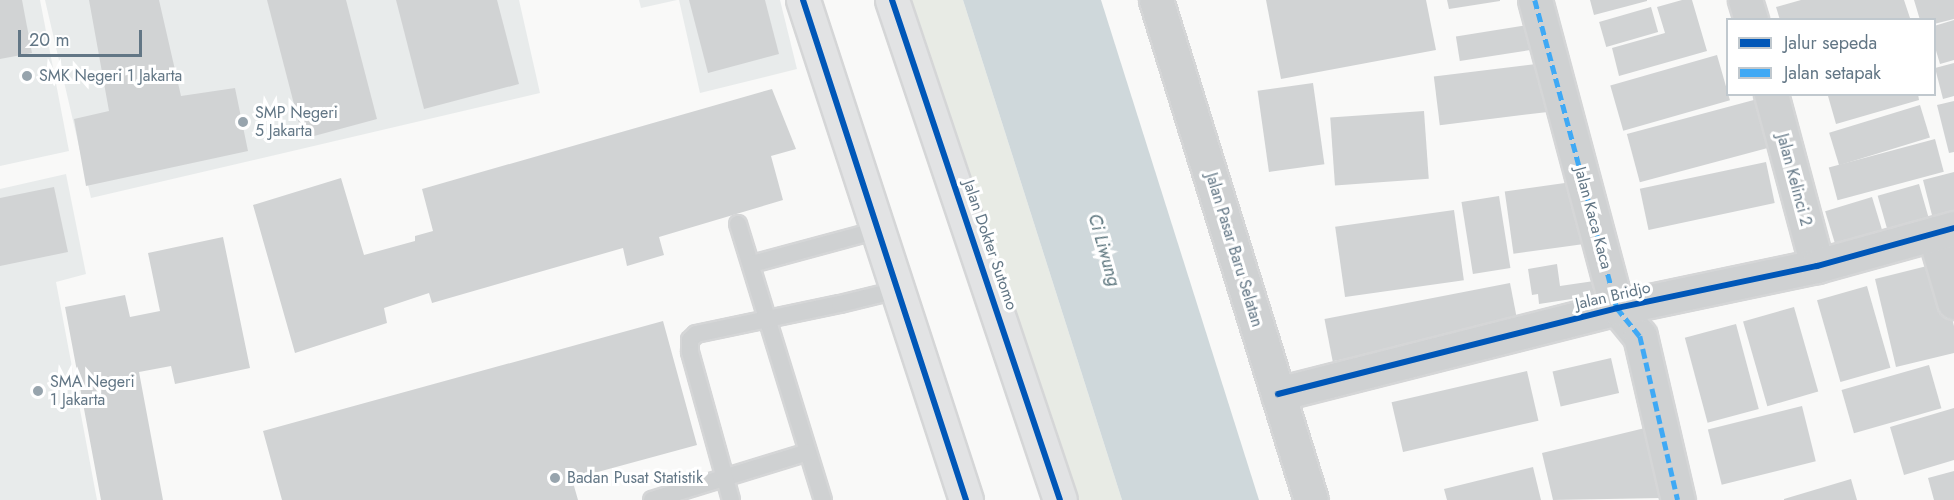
<!DOCTYPE html>
<style>
body{margin:0}
#map{position:relative;width:1954px;height:500px;overflow:hidden;background:#f9f9f8;font-family:Jost,sans-serif}
div>[style]{position:absolute}
[style*='--x']{left:calc(var(--x)*1px);top:calc(var(--y)*1px);width:calc(var(--w)*1px);rotate:calc(var(--a)*1deg)}
.built>*{inset:0;background:#e8ebeb}
.green>*{inset:0;background:#e8ebe5}
.water>*{inset:0;background:#cfd8db}
.building>*{inset:0;background:#d1d3d4;transform-origin:0 0}
.roads{filter:drop-shadow(2px 0 #d5d6d7) drop-shadow(-2px 0 #d5d6d7) drop-shadow(0 2px #d5d6d7) drop-shadow(0 -2px #d5d6d7)}
.service>*{height:16px;margin:-8px;padding:0 8px;transform-origin:8px;border-radius:8px;background:#cfd1d2}
.minor>*{height:33px;margin:-16.5px;padding:0 16.5px;transform-origin:16.5px;border-radius:16.5px;background:#cfd1d2}
.tertiary>*{height:33px;margin:-16.5px;padding:0 16.5px;transform-origin:16.5px;border-radius:16.5px;background:#cfd1d2}
.secondary>*{height:33px;margin:-16.5px;padding:0 16.5px;transform-origin:16.5px;border-radius:16.5px;background:#e2e3e4}
.quiet>*{height:4.5px;margin-top:-2.25px;transform-origin:0;background:repeating-linear-gradient(90deg,#3fa9f5 0 9px,transparent 0 13.5px)}
.cycleway>*{height:6px;margin:-3px;padding:0 3px;transform-origin:3px;border-radius:3px;background:#0057b8}
.dots>*{width:16px;height:16px;translate:-50% -50%;box-sizing:border-box;border:3px solid #fff;border-radius:50%}
span{translate:-50% -50%;white-space:nowrap;text-align:center;line-height:1.15;-webkit-text-stroke:6px #fff;paint-order:stroke}
.poi-label{font-size:16px;color:#627685}
.left{translate:0 -50%;text-align:left}
.street-label{font-size:16px;color:#627685}
.water-label{font-size:18px;color:#5d767e;font-style:italic}
.legend{position:absolute;left:1726px;top:18px;width:210px;height:78px;box-sizing:border-box;background:#fff;border:2px solid #c0c8ce;margin:0;padding:8px 10px;list-style:none;font-size:18px;color:#627685}
.legend li{display:flex;align-items:center;gap:12px;height:30px}
.legend b{width:30px;border:2px solid #c0c8ce}
.scale{position:absolute;left:18px;top:30px;width:124px;height:27px;box-sizing:border-box;border:3px solid #627685;border-top:0;padding-left:8px;font-size:18px;line-height:21px;white-space:nowrap;color:#627685;-webkit-text-stroke:4px #fff;paint-order:stroke}
</style>
<div id="map">
<div class="built">
<div style="clip-path:polygon(0 0,40px 0,69px 151px,0 166px)"></div>
<div style="clip-path:polygon(45px 0,519px 0,540px 93px,91px 198px)"></div>
<div style="clip-path:polygon(639px 0,677px 0,641px 8px)"></div>
<div style="clip-path:polygon(679px 0,780px 0,797px 69px,700px 93px)"></div>
<div style="clip-path:polygon(66px 174px,86px 274px,56px 282px,97px 500px,0 500px,0 189px)"></div>
</div>
<div class="green">
<div style="clip-path:polygon(891px 0,963px 0,1122px 500px,1059px 500px)"></div>
</div>
<div class="water">
<div style="clip-path:polygon(963px 0,1101px 0,1259px 500px,1122px 500px)"></div>
</div>
<div class="building">
<div style="clip-path:polygon(0 0,22px 0,32px 53px,0 59px)"></div>
<div style="clip-path:polygon(89px 0,159px 0,181px 96px,235px 88px,248px 151px,86px 186px,74px 119px,109px 111px)"></div>
<div style="clip-path:polygon(267px 0,346px 0,377px 119px,303px 139px)"></div>
<div style="clip-path:polygon(396px 0,497px 0,519px 84px,424px 109px)"></div>
<div style="clip-path:polygon(689px 0,765px 0,779px 54px,708px 73px)"></div>
<div style="clip-path:polygon(1266px 0,1426px 0,1436px 50px,1281px 79px)"></div>
<div style="clip-path:polygon(1447px 0,1500px 0,1500px 1px,1449px 9px)"></div>
<div style="clip-path:polygon(1590px 0,1647px 0,1647px 1px,1594px 15px)"></div>
<div style="clip-path:polygon(1682px 0,1692px 0,1707px 51px,1619px 76px,1612px 48px,1665px 33px,1657px 7px)"></div>
<div style="clip-path:polygon(1801px 0,1904px 0,1910px 18px,1780px 20px,1776px 7px)"></div>
<div style="clip-path:polygon(1914px 0,1954px 0,1954px 19px,1934px 24px,1934px 20px,1920px 20px)"></div>
<div style="left:1651px;top:7px;width:26px;height:54px;rotate:74deg"></div>
<div style="clip-path:polygon(1954px 20px,1954px 60px,1940px 64px,1934px 44px,1934px 26px)"></div>
<div style="left:1528px;top:25px;width:25px;height:73px;rotate:81deg"></div>
<div style="left:1717px;top:55px;width:47px;height:111px;rotate:74deg"></div>
<div style="left:1544px;top:63px;width:49px;height:111px;rotate:83deg"></div>
<div style="clip-path:polygon(1954px 63px,1954px 96px,1943px 99px,1935px 68px)"></div>
<div style="left:1313px;top:83px;width:82px;height:56px;rotate:82deg"></div>
<div style="clip-path:polygon(772px 89px,796px 149px,771px 156px,783px 200px,659px 237px,664px 255px,627px 266px,623px 248px,432px 303px,429px 293px,384px 308px,387px 323px,295px 353px,253px 205px,341px 178px,364px 255px,415px 241px,415px 236px,433px 231px,422px 189px)"></div>
<div style="clip-path:polygon(1835px 94px,1918px 94px,1919px 100px,1836px 124px,1828px 96px)"></div>
<div style="left:1765px;top:97px;width:50px;height:143px;rotate:75deg"></div>
<div style="clip-path:polygon(1954px 101px,1954px 152px,1949px 153px,1937px 105px)"></div>
<div style="left:1920px;top:105px;width:34px;height:95px;rotate:73deg"></div>
<div style="left:1424px;top:111px;width:68px;height:94px;rotate:86deg"></div>
<div style="left:1935px;top:139px;width:34px;height:110px;rotate:75deg"></div>
<div style="left:1766px;top:162px;width:42px;height:129px;rotate:78deg"></div>
<div style="clip-path:polygon(1954px 172px,1954px 222px,1935px 227px,1923px 180px)"></div>
<div style="left:1579px;top:181px;width:63px;height:75px;rotate:82deg"></div>
<div style="left:1919px;top:184px;width:48px;height:43px;rotate:74deg"></div>
<div style="clip-path:polygon(54px 187px,68px 252px,0 266px,0 198px)"></div>
<div style="left:1499px;top:196px;width:73px;height:38px;rotate:81deg"></div>
<div style="left:1872px;top:197px;width:48px;height:49px;rotate:73deg"></div>
<div style="left:1454px;top:210px;width:71px;height:120px;rotate:82deg"></div>
<div style="clip-path:polygon(223px 237px,250px 368px,175px 384px,171px 366px,139px 372px,163px 500px,101px 500px,65px 307px,125px 295px,130px 317px,160px 311px,148px 253px)"></div>
<div style="clip-path:polygon(1939px 263px,1954px 326px,1954px 353px,1896px 367px,1875px 279px)"></div>
<div style="clip-path:polygon(1557px 264px,1560px 286px,1601px 280px,1604px 294px,1539px 304px,1538px 294px,1532px 295px,1528px 269px)"></div>
<div style="left:1510px;top:283px;width:43px;height:189px;rotate:79deg"></div>
<div style="left:1867px;top:286px;width:85px;height:52px;rotate:74deg"></div>
<div style="left:1794px;top:307px;width:88px;height:53px;rotate:74deg"></div>
<div style="clip-path:polygon(663px 321px,697px 445px,572px 479px,578px 500px,282px 500px,263px 431px)"></div>
<div style="left:1736px;top:324px;width:88px;height:53px;rotate:75deg"></div>
<div style="left:1611px;top:358px;width:36px;height:60px;rotate:77deg"></div>
<div style="left:1929px;top:365px;width:45px;height:91px;rotate:74deg"></div>
<div style="left:1527px;top:371px;width:51px;height:139px;rotate:77deg"></div>
<div style="left:1802px;top:406px;width:57px;height:97px;rotate:76deg"></div>
<div style="clip-path:polygon(1954px 408px,1954px 460px,1904px 475px,1890px 427px)"></div>
<div style="clip-path:polygon(1645px 428px,1661px 498px,1553px 500px,1542px 453px)"></div>
<div style="clip-path:polygon(1533px 467px,1541px 500px,1447px 500px,1444px 489px)"></div>
<div style="clip-path:polygon(1954px 471px,1954px 500px,1934px 500px,1928px 478px)"></div>
<div style="clip-path:polygon(1851px 479px,1857px 500px,1784px 500px,1784px 499px)"></div>
</div>
<div class="roads">
<div class="service">
<div style="--x:738;--y:224;--w:289;--a:72.9"></div>
<div style="--x:752;--y:264;--w:131;--a:-15.1"></div>
<div style="--x:652;--y:500;--w:163;--a:-17.1"></div>
<div style="--x:731;--y:500;--w:154;--a:-105.5"></div>
<div style="--x:690;--y:352;--w:12;--a:-90"></div>
<div style="--x:690;--y:340;--w:8;--a:-45"></div>
<div style="--x:696;--y:334;--w:147;--a:-11.8"></div>
<div style="--x:840;--y:304;--w:59;--a:-13.8"></div>
</div>
<div class="minor">
<div style="--x:1535;--y:0;--w:319;--a:75.1"></div>
<div style="--x:1617;--y:308;--w:36;--a:51"></div>
<div style="--x:1640;--y:336;--w:168;--a:77"></div>
<div style="--x:1745;--y:0;--w:21;--a:73"></div>
<div style="--x:1771;--y:94;--w:178;--a:75"></div>
<div style="--x:1934;--y:234;--w:71;--a:73.6"></div>
<div style="--x:1278;--y:394;--w:350;--a:-14.2"></div>
<div style="--x:1617;--y:308;--w:204;--a:-11.9"></div>
<div style="--x:1817;--y:266;--w:142;--a:-15.5"></div>
</div>
<div class="tertiary">
<div style="--x:1156;--y:0;--w:523;--a:72.78"></div>
</div>
<div class="secondary">
<div style="--x:803;--y:0;--w:526;--a:71.94"></div>
<div style="--x:892;--y:0;--w:527;--a:71.43"></div>
</div>
</div>
<div class="quiet">
<div style="--x:1535;--y:0;--w:319;--a:75.1"></div>
<div style="--x:1617;--y:308;--w:36;--a:51"></div>
<div style="--x:1640;--y:336;--w:168;--a:77"></div>
</div>
<div class="cycleway">
<div style="--x:803;--y:0;--w:526;--a:71.94"></div>
<div style="--x:892;--y:0;--w:527;--a:71.43"></div>
<div style="--x:1278;--y:394;--w:350;--a:-14.2"></div>
<div style="--x:1617;--y:308;--w:204;--a:-11.9"></div>
<div style="--x:1817;--y:266;--w:142;--a:-15.5"></div>
</div>
<div class="dots">
<div style="left:27px;top:76px;background:#97a4ad"></div>
<div style="left:243px;top:122px;background:#97a4ad"></div>
<div style="left:38px;top:391px;background:#97a4ad"></div>
<div style="left:555px;top:478px;background:#97a4ad"></div>
</div>
<div class="poi-label">
<span class="left" style="left:39px;top:76px">SMK Negeri 1 Jakarta</span>
<span class="left" style="left:255px;top:122px">SMP Negeri<br>5 Jakarta</span>
<span class="left" style="left:50px;top:391px">SMA Negeri<br>1 Jakarta</span>
<span class="left" style="left:567px;top:478px">Badan Pusat Statistik</span>
</div>
<div class="street-label">
<span style="left:1794px;top:180px;rotate:75deg">Jalan Kelinci 2</span>
<span style="left:1593px;top:218px;rotate:75deg">Jalan Kaca Kaca</span>
<span style="left:990px;top:245px;rotate:71deg">Jalan Dokter Sutomo</span>
<span style="left:1234px;top:250px;rotate:73deg">Jalan Pasar Baru Selatan</span>
<span style="left:1613px;top:296px;rotate:-13deg">Jalan Bridjo</span>
</div>
<div class="water-label">
<span style="left:1104px;top:250px;rotate:74deg">Ci Liwung</span>
</div>
<ul class="legend">
<li><b style="height:8px;background:#0057b8"></b>Jalur sepeda</li>
<li><b style="height:8px;background:#3fa9f5"></b>Jalan setapak</li>
</ul>
<div class="scale">20 m</div>
</div>
